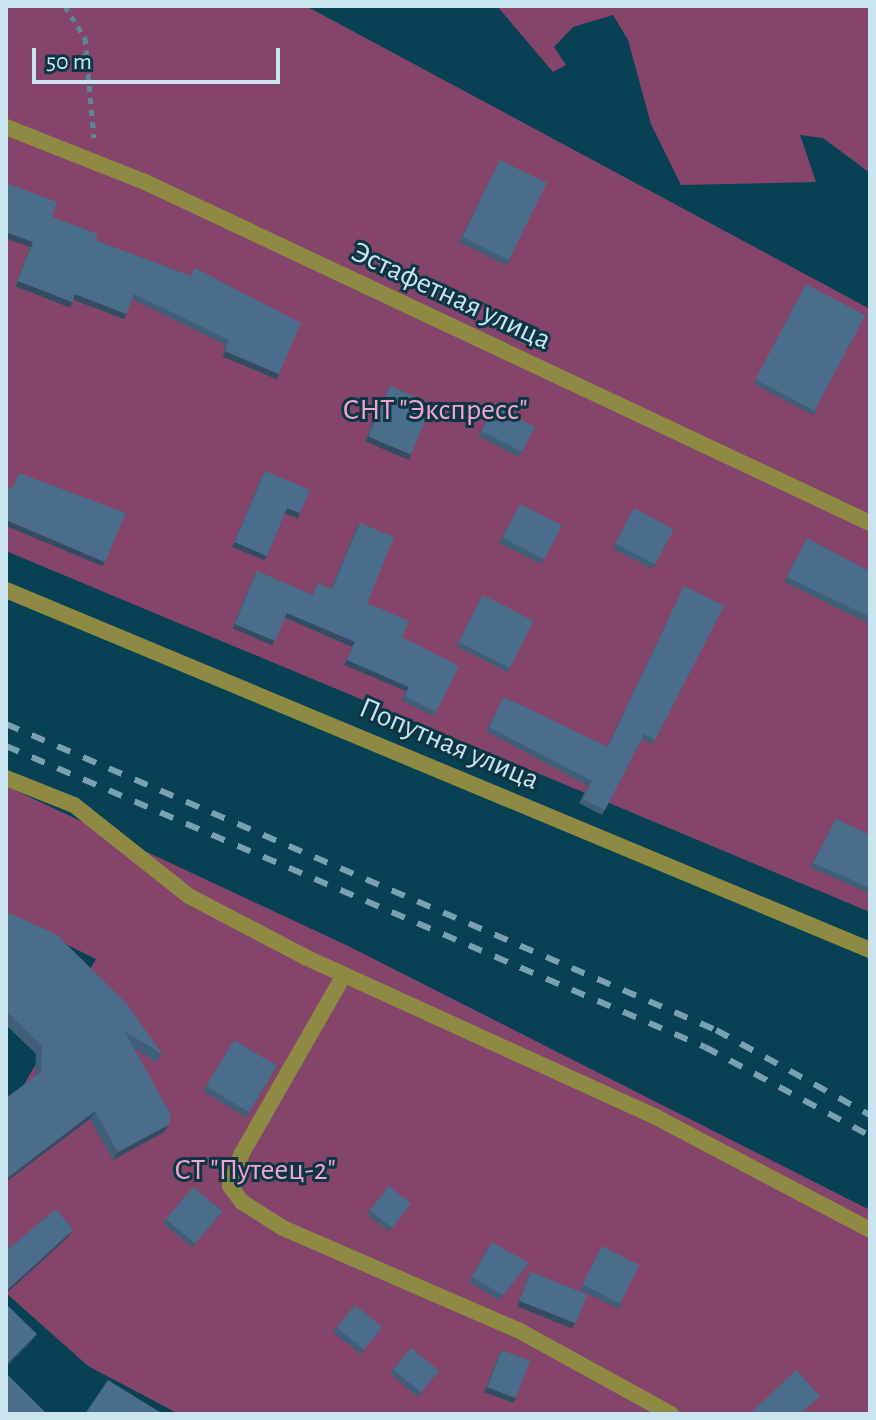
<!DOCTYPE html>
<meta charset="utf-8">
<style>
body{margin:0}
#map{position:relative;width:876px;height:1420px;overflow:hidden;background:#074153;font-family:"Alegreya Sans",sans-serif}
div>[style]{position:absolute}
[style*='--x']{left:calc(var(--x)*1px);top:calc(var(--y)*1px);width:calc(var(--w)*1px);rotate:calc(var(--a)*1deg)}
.green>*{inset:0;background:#85456a}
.path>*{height:5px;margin-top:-2.5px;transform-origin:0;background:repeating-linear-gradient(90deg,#5a8796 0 6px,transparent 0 12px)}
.service>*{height:16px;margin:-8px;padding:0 8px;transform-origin:8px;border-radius:8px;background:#8e8a43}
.minor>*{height:16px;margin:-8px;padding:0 8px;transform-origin:8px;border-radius:8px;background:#8e8a43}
.rail>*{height:6px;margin-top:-3px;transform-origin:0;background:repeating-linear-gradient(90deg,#7aa1b0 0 14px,transparent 0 28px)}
.wall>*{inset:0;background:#405e78;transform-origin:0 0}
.shaded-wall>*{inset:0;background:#344c61;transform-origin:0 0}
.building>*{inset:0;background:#4a6d8b;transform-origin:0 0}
span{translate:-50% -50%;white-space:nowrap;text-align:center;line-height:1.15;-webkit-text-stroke:6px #0d3543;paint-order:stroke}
.street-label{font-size:30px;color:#cae4f0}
.park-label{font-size:30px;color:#f2a4cf}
.frame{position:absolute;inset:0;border:8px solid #cae4f0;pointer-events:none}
.scale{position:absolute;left:32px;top:48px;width:248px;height:36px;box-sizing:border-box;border:4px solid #cae4f0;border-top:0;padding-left:10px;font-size:24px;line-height:28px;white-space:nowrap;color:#cae4f0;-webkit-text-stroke:6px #0d3543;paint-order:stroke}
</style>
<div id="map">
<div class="green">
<div style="clip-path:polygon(6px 6px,306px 6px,870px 309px,870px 912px,6px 551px)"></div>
<div style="clip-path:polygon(497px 6px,870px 6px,870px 173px,823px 138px,800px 135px,816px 182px,681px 185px,651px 124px,628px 40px,613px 15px,573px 27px,554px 47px,566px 65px,553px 72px)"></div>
<div style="clip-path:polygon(6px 786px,348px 946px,870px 1210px,870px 1414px,179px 1414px,88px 1366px,6px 1293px,6px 1116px,96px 959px,6px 915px)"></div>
</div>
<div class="path">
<div style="--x:65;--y:6;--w:38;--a:58"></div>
<div style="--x:85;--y:38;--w:100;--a:84.9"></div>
</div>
<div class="service">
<div style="--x:6;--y:778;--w:73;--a:21.7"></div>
<div style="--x:74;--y:805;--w:147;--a:38.4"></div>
<div style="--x:189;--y:896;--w:131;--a:27.7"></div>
<div style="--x:305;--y:957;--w:384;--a:24.5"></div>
<div style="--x:654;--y:1116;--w:244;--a:27.8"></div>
<div style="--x:344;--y:975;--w:205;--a:119.8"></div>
<div style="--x:242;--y:1153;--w:35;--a:110"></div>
<div style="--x:230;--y:1186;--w:20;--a:53"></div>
<div style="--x:242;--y:1202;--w:49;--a:32.4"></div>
<div style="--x:283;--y:1228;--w:256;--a:23.5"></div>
<div style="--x:518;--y:1330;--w:175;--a:28.8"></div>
</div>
<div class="minor">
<div style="--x:6;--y:127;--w:149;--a:21.6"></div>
<div style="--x:145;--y:182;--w:801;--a:25.19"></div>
<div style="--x:6;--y:590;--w:936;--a:22.62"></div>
</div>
<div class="rail">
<div style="--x:6;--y:724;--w:773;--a:23.32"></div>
<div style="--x:716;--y:1030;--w:176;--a:28.9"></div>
<div style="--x:6;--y:746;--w:761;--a:23.3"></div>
<div style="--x:705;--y:1047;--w:187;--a:28.3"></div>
</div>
<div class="wall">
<div style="clip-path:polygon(500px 160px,510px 260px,506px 265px,459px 242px)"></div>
<div style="clip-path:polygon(6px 183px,52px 217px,95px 240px,190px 276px,195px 268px,279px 374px,276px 379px,222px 356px,226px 345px,132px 299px,126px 314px,123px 319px,73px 299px,68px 307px,15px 286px,30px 247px,6px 238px)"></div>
<div style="clip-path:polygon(806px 284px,817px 410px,813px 415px,754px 384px)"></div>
<div style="clip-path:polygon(390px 386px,408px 459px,365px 441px,387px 391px)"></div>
<div style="clip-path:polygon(494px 406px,522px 452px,519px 457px,478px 436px)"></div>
<div style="clip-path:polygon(265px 471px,300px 513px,297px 518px,285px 513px,267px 556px,264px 560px,232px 547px,262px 476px)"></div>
<div style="clip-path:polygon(520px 504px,544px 560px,541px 564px,499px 543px)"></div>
<div style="clip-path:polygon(634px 508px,655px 564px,652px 569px,613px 549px)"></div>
<div style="clip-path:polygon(360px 523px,367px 603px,402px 637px,436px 712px,433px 716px,401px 700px,406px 691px,344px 665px,352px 647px,285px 618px,272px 645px,232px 628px,254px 576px,257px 571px,312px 595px,318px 583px,331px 588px,357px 527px)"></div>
<div style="clip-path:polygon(807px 538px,870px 572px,870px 624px,784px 582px)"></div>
<div style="clip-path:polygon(684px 586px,655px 740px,651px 744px,642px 739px,602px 815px,579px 803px,588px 786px,486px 731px,504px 697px,607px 747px)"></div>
<div style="clip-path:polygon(483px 595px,510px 668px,507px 672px,456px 646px)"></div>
<div style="clip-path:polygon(836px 819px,870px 835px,870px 894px,810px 867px)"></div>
<div style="clip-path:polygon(6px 912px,162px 1054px,156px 1062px,133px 1048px,164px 1132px,113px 1160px,90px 1119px,35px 1076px,36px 1054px,6px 1025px)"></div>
<div style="left:234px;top:1040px;width:50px;height:60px;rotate:31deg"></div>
<div style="left:389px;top:1186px;width:28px;height:36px;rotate:38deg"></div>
<div style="left:193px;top:1187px;width:38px;height:47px;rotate:40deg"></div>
<div style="clip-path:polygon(602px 1246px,622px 1304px,619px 1309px,580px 1290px)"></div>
<div style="clip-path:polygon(488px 1247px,529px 1263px,499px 1300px,469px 1282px)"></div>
<div style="clip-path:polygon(531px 1272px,575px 1323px,572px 1328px,517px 1306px,528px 1277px)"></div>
<div style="clip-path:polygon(336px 1327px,379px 1332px,360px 1354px,333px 1332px)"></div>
<div style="clip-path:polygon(411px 1348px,435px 1376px,417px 1397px,390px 1373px)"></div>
<div style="clip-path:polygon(502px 1350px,513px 1403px,484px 1392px,499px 1354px)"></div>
</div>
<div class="shaded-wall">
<div style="left:6px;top:232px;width:29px;height:6px;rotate:20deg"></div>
<div style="left:18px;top:281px;width:58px;height:6px;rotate:21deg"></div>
<div style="left:75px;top:294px;width:55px;height:6px;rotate:21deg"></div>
<div style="left:225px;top:351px;width:59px;height:6px;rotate:23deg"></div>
<div style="left:368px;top:436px;width:47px;height:6px;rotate:23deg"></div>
<div style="left:287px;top:508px;width:14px;height:6px;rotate:21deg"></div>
<div style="clip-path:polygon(6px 520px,105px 562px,102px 566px,6px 526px)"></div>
<div style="clip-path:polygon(235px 542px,267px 556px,264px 560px,232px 547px)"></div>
<div style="clip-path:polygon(287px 613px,355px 642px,352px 647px,284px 617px)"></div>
<div style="left:235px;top:624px;width:43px;height:5px;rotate:23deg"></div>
<div style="clip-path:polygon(347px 660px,409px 687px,406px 691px,344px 665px)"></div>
<div style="clip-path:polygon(95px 1111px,90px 1119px,6px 1182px,6px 1179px)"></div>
<div style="clip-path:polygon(170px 1124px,164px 1132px,113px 1160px,118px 1152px)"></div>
<div style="clip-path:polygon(73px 1230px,67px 1238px,6px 1294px,6px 1291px)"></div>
<div style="left:520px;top:1301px;width:59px;height:6px;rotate:22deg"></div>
<div style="clip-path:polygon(37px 1334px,31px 1342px,6px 1367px,6px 1365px)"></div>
<div style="clip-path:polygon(488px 1387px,516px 1398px,513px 1403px,484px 1392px)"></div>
</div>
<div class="building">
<div style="left:500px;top:160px;width:52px;height:86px;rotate:26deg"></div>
<div style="clip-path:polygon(6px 183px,57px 202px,52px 217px,98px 234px,95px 240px,191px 276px,195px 268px,301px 323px,279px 374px,225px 351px,229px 340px,134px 294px,126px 314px,75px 294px,72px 302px,18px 281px,33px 242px,6px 232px)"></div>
<div style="left:806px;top:284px;width:67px;height:108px;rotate:28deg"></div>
<div style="left:390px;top:386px;width:46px;height:55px;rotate:23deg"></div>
<div style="left:494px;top:406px;width:46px;height:28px;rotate:27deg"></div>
<div style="clip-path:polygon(265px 471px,310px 490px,300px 513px,287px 508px,267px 556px,235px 542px)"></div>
<div style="clip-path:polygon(19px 473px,126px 513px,105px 562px,6px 520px,6px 486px,12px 489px)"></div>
<div style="left:520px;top:504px;width:47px;height:38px;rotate:27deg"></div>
<div style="left:634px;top:508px;width:45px;height:40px;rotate:28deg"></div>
<div style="clip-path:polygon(360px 523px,394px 537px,367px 603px,409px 621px,402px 637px,459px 666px,436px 712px,405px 696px,409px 687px,347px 660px,355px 642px,287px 613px,275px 641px,235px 624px,257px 571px,313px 595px,318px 583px,332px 589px)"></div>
<div style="clip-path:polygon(807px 538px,870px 572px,870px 617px,787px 577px)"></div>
<div style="clip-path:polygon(684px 586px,724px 606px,655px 740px,644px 734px,605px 810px,583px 799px,592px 781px,489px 727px,504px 697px,608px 747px)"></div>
<div style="left:483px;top:595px;width:57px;height:53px;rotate:27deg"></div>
<div style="clip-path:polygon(836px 819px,870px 835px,870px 888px,813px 863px)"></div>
<div style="clip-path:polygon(6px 912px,56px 934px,126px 1003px,162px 1054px,124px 1031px,170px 1113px,170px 1124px,118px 1152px,95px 1111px,6px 1179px,6px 1098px,41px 1072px,42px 1046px,6px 1011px)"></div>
<div style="left:234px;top:1040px;width:50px;height:54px;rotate:31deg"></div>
<div style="left:389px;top:1186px;width:28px;height:31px;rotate:38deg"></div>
<div style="left:193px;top:1187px;width:38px;height:42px;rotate:40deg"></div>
<div style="clip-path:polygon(56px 1209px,73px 1230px,6px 1291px,6px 1251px)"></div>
<div style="clip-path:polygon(492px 1242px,529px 1263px,503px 1295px,472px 1277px)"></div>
<div style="left:602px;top:1246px;width:42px;height:43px;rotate:27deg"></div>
<div style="left:531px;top:1272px;width:61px;height:31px;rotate:22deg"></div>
<div style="clip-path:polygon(6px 1304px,37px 1334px,6px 1365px)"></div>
<div style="left:355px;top:1305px;width:35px;height:29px;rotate:39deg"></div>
<div style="left:411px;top:1348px;width:36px;height:28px;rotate:39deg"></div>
<div style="left:502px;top:1350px;width:30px;height:40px;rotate:21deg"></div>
<div style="clip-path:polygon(796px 1370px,820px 1396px,800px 1414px,750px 1414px)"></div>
<div style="clip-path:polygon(6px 1373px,47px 1414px,6px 1414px)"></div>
<div style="clip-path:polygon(108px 1380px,163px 1414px,85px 1414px)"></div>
</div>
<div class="street-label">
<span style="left:451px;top:296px;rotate:25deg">Эстафетная улица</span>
<span style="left:449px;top:744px;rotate:23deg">Попутная улица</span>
</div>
<div class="park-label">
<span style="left:435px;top:410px">СНТ "Экспресс"</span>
<span style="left:255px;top:1170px">СТ "Путеец-2"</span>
</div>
<div class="frame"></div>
<div class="scale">50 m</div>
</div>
